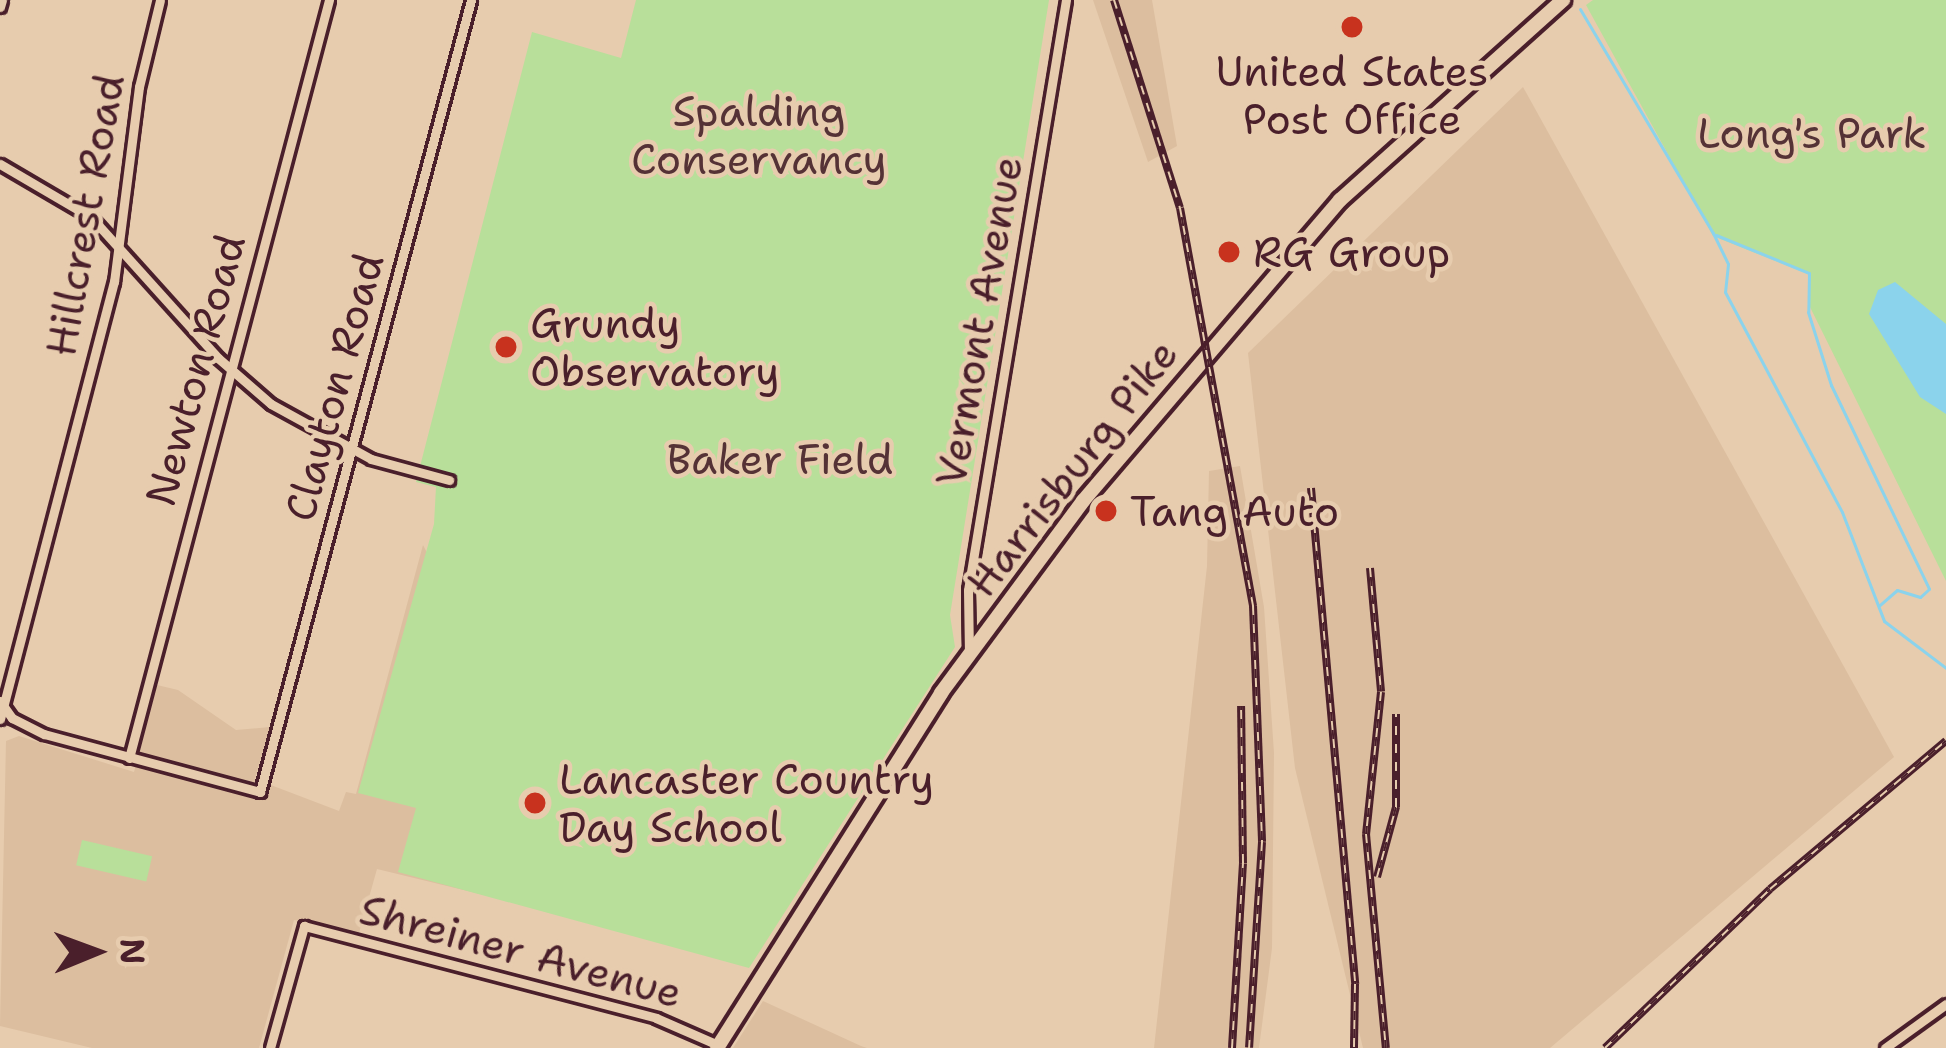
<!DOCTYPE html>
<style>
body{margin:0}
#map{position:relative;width:1946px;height:1048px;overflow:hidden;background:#e7ccae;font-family:"Shantell Sans",sans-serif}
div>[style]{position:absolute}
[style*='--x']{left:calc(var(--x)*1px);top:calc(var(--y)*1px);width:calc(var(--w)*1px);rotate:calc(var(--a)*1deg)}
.built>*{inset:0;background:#dcbe9f}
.green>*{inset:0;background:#b8df9a;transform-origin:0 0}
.water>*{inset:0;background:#8bd3ec}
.stream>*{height:3px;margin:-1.5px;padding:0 1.5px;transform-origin:1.5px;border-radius:1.5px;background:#8bd3ec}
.roads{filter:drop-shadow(3px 0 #4a1f2b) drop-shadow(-3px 0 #4a1f2b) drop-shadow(0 3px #4a1f2b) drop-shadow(0 -3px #4a1f2b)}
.street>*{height:9px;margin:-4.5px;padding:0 4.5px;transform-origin:4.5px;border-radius:4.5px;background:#e7ccae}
.primary>*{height:14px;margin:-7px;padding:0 7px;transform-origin:7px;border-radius:7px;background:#e7ccae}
.rail>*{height:8px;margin-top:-4px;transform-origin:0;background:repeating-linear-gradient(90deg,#e7ccae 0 9px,#4a1f2b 0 18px);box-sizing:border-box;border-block:3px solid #4a1f2b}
.dots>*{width:33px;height:33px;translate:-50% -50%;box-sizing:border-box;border:6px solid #e7ccae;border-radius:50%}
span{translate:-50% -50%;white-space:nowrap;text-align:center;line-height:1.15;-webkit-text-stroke:9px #e7ccae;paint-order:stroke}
.poi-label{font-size:42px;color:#4a1f2b}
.left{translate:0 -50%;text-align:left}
.park-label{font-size:42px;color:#553236}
.street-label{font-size:42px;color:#4a1f2b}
.north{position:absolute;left:36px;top:892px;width:120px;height:120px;-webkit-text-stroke:9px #e7ccae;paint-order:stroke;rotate:89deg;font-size:33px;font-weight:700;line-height:48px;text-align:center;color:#4a1f2b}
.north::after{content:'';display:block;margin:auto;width:42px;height:54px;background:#4a1f2b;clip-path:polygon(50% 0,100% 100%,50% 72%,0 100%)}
</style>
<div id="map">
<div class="built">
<div style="clip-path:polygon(1093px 0,1152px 0,1177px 146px,1148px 162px)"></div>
<div style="clip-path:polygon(1523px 87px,1894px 757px,1550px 1048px,1363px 1048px,1295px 768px,1248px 353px)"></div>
<div style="clip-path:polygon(1240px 466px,1264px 607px,1274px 753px,1272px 948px,1259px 1048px,1154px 1048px,1207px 566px,1209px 471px)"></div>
<div style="clip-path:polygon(423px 545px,620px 928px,377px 869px,359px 933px,294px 920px,259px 1048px,92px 1048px,0 1026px,6px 741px,19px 736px,134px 772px,157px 685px,178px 690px,236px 730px,270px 727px,255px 779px,339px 811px,346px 792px,356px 794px)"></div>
<div style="clip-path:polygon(763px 1001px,861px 1046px,867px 1048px,733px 1048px)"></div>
</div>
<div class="green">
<div style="clip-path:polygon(636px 0,1049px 0,950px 615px,955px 647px,749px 968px,398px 872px,416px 808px,358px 793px,434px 524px,436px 487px,416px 482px,532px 32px,621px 58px)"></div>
<div style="clip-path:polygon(1593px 0,1946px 0,1946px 581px,1808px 303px,1808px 274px,1713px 236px,1586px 5px)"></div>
<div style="left:82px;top:840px;width:72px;height:26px;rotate:13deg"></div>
</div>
<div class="water">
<div style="clip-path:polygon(1895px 282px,1946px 324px,1946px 414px,1920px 397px,1869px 314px,1878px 290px)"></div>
</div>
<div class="stream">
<div style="--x:1580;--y:9;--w:261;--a:59.3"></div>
<div style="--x:1713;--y:233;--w:34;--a:64"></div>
<div style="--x:1728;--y:264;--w:28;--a:96"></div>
<div style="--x:1725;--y:292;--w:249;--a:62"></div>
<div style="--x:1842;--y:512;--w:117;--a:68.9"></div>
<div style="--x:1884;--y:621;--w:78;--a:37.2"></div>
<div style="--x:1716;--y:235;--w:100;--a:22.2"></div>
<div style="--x:1809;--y:273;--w:39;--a:91"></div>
<div style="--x:1808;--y:312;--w:77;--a:72.5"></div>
<div style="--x:1831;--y:385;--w:226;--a:64.3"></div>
<div style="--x:1929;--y:589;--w:12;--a:138"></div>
<div style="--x:1920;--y:597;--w:24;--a:-163"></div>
<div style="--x:1897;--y:590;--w:23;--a:139"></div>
</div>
<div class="roads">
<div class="street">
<div style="--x:0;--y:7;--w:7;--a:-74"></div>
<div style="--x:0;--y:164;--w:107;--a:30.4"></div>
<div style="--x:92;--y:218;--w:188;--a:48"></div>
<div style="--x:218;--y:358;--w:70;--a:41"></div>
<div style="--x:271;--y:404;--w:114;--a:28.8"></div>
<div style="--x:371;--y:459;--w:81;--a:15.1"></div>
<div style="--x:969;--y:654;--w:64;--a:-90.9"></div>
<div style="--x:968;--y:590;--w:598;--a:-80.57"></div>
<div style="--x:0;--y:701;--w:21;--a:55"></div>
<div style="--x:12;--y:718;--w:36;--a:27"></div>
<div style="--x:44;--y:734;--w:224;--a:15"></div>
<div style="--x:260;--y:792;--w:820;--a:-75.08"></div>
<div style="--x:0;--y:719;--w:452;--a:-75.4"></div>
<div style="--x:114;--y:282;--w:197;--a:-82.7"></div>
<div style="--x:139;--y:87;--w:89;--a:-76.4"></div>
<div style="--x:129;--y:758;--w:784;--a:-75.22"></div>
<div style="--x:270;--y:1048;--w:127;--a:-74.4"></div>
<div style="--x:304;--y:926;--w:364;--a:14.6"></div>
<div style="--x:656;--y:1018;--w:68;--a:23.5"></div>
<div style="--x:1885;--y:1048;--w:75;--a:-35.8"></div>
</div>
<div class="primary">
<div style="--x:717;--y:1048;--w:420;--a:-57.7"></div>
<div style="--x:941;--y:693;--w:239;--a:-53.5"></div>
<div style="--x:1083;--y:501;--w:396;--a:-49.5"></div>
<div style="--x:1340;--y:200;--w:300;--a:-41.9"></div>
</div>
</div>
<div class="rail">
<div style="--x:1114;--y:0;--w:218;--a:72.4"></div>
<div style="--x:1180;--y:208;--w:405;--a:79.6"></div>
<div style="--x:1253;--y:606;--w:236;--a:87.8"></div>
<div style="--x:1262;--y:842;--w:206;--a:93.6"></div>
<div style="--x:1311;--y:488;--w:498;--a:84.9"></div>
<div style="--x:1355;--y:984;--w:64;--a:90.9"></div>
<div style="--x:1370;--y:568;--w:124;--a:84.9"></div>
<div style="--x:1381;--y:692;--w:143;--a:96"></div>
<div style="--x:1366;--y:834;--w:215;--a:84.7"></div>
<div style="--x:1377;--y:877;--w:73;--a:-74.8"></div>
<div style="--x:1396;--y:807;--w:93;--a:-90"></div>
<div style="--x:1232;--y:1048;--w:185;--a:-86.6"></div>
<div style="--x:1243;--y:863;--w:157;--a:-90.7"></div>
<div style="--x:1605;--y:1048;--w:229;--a:-43.9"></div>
<div style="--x:1770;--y:889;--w:230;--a:-40.1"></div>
</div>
<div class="dots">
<div style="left:1352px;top:27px;background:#c8321e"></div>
<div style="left:1229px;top:252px;background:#c8321e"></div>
<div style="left:506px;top:347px;background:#c8321e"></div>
<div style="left:1106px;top:511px;background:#c8321e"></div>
<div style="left:535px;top:803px;background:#c8321e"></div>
</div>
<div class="poi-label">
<span style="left:1352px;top:95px">United States<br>Post Office</span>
<span class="left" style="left:1253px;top:252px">RG Group</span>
<span class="left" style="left:530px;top:347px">Grundy<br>Observatory</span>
<span class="left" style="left:1130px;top:511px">Tang Auto</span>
<span class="left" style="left:559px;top:803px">Lancaster Country<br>Day School</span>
</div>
<div class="park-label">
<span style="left:759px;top:135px">Spalding<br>Conservancy</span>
<span style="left:1812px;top:133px">Long's Park</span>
<span style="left:780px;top:459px">Baker Field</span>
</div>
<div class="street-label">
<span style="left:85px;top:215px;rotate:-80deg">Hillcrest Road</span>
<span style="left:979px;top:321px;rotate:-80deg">Vermont Avenue</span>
<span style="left:195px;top:370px;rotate:-75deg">Newton Road</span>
<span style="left:334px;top:387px;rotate:-75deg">Clayton Road</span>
<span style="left:1072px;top:468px;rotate:-52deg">Harrisburg Pike</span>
<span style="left:521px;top:951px;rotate:15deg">Shreiner Avenue</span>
</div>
<div class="north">N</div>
</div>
